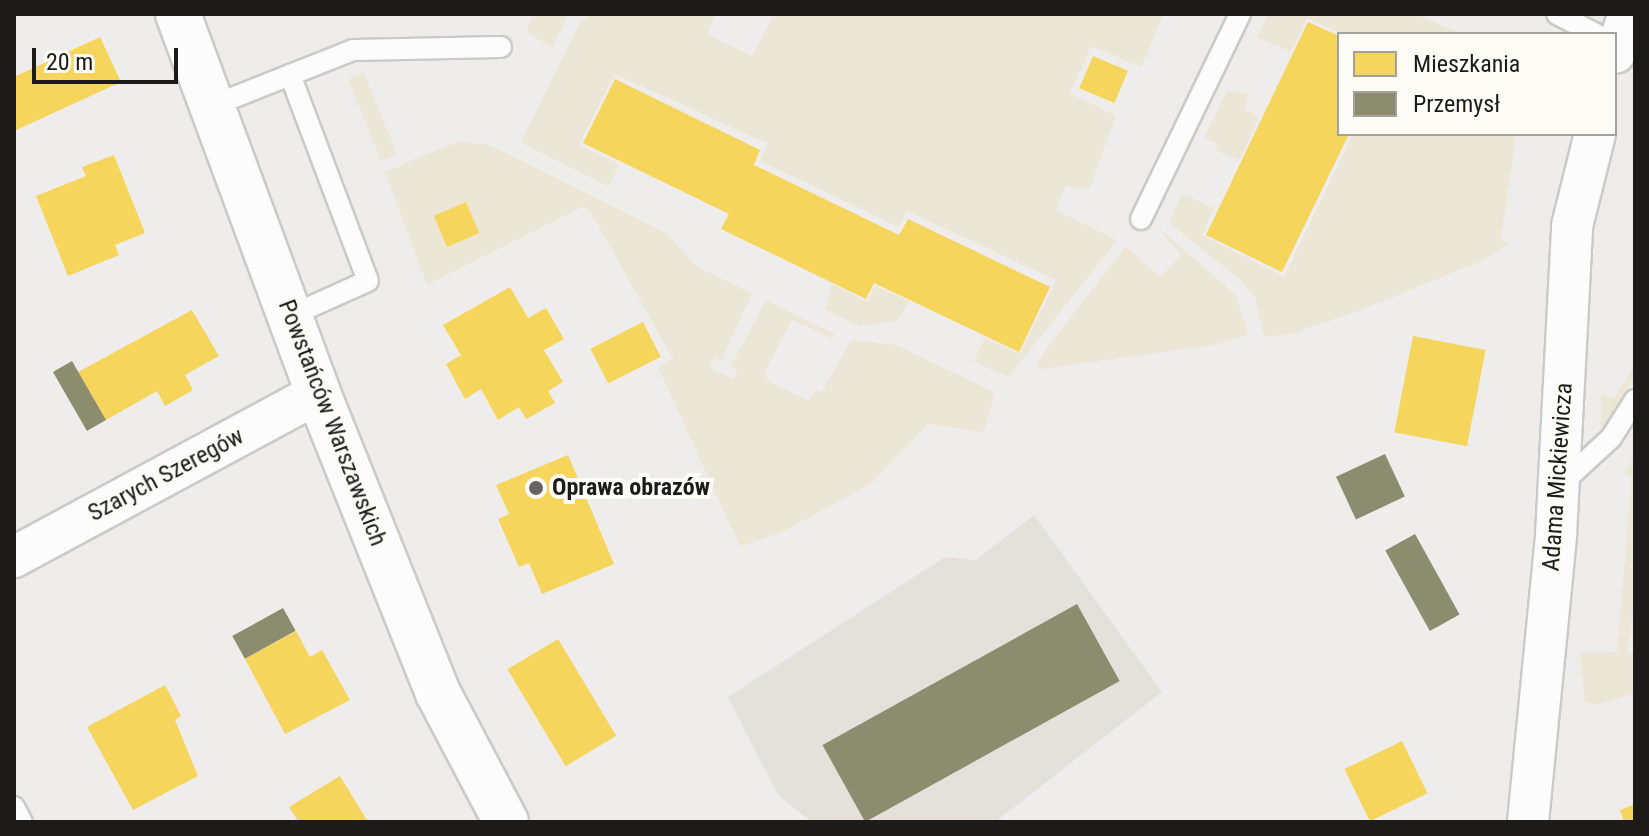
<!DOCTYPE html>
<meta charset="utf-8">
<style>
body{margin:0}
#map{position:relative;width:1649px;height:836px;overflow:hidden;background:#efedeb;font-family:"Roboto Condensed",sans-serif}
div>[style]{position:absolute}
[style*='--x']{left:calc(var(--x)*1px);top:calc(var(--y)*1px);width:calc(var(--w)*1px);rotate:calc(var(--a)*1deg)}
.built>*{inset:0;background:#e4e1da}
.green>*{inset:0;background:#ece6d7;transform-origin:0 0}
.homes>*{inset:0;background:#f6d55c;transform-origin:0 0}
.industry>*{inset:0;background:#8c8c6e;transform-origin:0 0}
.roads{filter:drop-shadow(2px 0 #cbcac8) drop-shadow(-2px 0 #cbcac8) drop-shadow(0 2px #cbcac8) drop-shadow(0 -2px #cbcac8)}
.lane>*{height:20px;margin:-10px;padding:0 10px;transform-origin:10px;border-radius:10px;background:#fdfcfc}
.street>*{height:40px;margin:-20px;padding:0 20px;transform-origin:20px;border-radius:20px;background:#fdfcfc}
.secondary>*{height:44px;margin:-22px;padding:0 22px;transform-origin:22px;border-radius:22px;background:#fdfcfc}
.dots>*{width:22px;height:22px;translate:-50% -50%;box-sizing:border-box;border:4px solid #fdfcf7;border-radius:50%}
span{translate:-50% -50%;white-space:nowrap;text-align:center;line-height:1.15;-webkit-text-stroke:8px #fdfcf7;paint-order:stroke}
.street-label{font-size:24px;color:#1c1b1a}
.poi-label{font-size:24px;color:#1c1b1a;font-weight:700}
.left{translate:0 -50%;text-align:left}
.frame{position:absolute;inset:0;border:16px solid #1c1b1a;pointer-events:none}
.legend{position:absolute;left:1337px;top:32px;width:280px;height:104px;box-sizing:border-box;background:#fdfcf7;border:2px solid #a3a29f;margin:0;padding:10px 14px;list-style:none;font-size:24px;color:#1c1b1a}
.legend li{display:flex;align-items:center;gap:16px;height:40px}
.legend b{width:40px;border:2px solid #a3a29f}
.scale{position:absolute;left:32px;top:48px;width:146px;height:36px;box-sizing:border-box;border:4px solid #1c1b1a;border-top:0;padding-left:10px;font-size:24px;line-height:28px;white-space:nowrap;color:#1c1b1a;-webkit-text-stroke:6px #fdfcf7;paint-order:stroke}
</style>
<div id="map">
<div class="built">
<div style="clip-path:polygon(1034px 515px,1162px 692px,995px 822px,812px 822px,778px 795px,728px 697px,945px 557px,976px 560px)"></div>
</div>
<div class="green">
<div style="clip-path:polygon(534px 14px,569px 14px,552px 48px,526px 31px)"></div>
<div style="clip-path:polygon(592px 14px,716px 14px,707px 34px,752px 56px,774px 14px,1164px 14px,1141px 67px,1091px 46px,1070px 94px,1116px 116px,1089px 189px,1066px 186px,1056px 210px,1117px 240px,1009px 377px,975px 362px,979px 348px,985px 338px,1020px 354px,1056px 280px,907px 211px,899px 227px,760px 161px,767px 143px,615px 74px,579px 145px,619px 164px,609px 186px,521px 142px,581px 21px)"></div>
<div style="clip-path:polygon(1268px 14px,1415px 14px,1463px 34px,1343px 34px,1307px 18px,1291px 52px,1257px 37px)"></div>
<div style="left:364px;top:73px;width:88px;height:17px;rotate:68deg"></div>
<div style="clip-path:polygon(1227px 91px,1249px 94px,1244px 109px,1259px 116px,1240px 160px,1215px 150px,1217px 144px,1204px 138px)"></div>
<div style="clip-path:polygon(1353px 134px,1516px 134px,1501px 241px,1511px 243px,1479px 262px,1363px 309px,1289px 335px,1264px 336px,1255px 298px,1243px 282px,1169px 223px,1182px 194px,1214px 208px,1202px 235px,1284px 277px)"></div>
<div style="clip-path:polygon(458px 141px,490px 145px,666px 233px,697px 267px,752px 293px,721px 361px,714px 356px,709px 367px,733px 379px,738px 370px,731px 366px,766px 300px,835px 334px,833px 339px,792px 320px,764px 373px,768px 381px,810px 401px,815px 389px,822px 392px,851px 340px,897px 345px,995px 393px,984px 432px,928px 424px,870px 484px,788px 529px,740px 547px,658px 367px,673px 359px,589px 209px,581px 207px,427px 285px,385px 172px)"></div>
<div style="clip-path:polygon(1154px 224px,1236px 295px,1248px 335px,1214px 345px,1041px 369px,1037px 365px,1047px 348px,1126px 246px,1160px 277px,1181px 255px)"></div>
<div style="clip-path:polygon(832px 284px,867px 302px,875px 286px,909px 301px,898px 321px,859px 326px,825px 309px)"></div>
<div style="clip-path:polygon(1635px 365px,1635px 375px,1601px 439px,1601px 393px,1614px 399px)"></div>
<div style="clip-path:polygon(1635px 455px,1635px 595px,1627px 653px,1635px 654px,1635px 693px,1597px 705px,1585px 702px,1580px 653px,1617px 652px,1632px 477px,1624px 473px)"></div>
</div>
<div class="homes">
<div style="clip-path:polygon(1308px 22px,1339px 36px,1339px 134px,1349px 134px,1282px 272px,1206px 235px)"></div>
<div style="clip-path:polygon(100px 37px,121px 82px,14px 131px,14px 77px)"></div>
<div style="left:1093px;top:56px;width:38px;height:35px;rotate:23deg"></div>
<div style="clip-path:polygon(615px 79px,760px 150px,754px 165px,899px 235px,908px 219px,1050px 287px,1019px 352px,874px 283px,866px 299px,721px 229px,729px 214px,583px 143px)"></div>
<div style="clip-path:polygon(114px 155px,145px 233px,115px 245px,119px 255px,68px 276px,36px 196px,86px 176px,82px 167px)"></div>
<div style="left:466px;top:202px;width:34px;height:35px;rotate:67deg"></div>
<div style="clip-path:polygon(510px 287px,528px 318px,546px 308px,564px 339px,544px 350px,563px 382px,548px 391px,555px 403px,526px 419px,519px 407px,498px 420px,481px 389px,465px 399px,446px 364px,461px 355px,443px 325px)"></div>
<div style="clip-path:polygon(192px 310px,219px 356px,185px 375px,193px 390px,165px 406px,157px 391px,106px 420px,78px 372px)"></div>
<div style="left:643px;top:322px;width:39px;height:59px;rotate:63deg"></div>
<div style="left:1413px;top:336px;width:74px;height:98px;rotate:11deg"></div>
<div style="clip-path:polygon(568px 455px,614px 564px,542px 594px,529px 563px,519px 567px,509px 544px,498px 519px,509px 514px,496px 485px)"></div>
<div style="clip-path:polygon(296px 631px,310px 657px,322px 650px,350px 700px,285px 734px,245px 659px)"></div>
<div style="left:558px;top:639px;width:113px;height:59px;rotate:59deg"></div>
<div style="clip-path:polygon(165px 685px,181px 716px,175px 720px,198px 776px,133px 810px,87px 727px)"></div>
<div style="left:1402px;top:741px;width:58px;height:64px;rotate:64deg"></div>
<div style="clip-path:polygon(340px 776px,368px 822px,299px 822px,289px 807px)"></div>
<div style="clip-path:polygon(1635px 804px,1635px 822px,1624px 822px,1620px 810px)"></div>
</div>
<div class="industry">
<div style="left:72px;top:361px;width:68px;height:22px;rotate:60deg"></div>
<div style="left:1385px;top:454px;width:47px;height:54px;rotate:65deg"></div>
<div style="left:1415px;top:534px;width:92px;height:34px;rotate:61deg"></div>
<div style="left:1077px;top:604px;width:88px;height:291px;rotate:61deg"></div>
<div style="left:283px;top:608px;width:26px;height:58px;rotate:61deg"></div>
</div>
<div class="roads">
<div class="lane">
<div style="--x:1557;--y:14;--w:44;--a:27.1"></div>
<div style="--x:212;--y:106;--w:84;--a:-21.7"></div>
<div style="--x:1141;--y:219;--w:228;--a:-64.2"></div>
<div style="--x:290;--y:316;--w:85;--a:-24.2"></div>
<div style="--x:368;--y:281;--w:220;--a:-110.7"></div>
<div style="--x:290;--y:75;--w:68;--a:-21.6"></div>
<div style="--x:353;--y:50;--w:148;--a:-1.2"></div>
<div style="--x:1561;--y:484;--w:68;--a:-42.6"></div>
<div style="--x:1611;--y:438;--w:45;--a:-57.7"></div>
<div style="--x:14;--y:807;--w:17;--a:62"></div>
</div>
<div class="street">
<div style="--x:1615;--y:53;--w:41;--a:-70.3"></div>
<div style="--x:14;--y:557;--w:345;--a:-28.3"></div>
<div style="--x:1528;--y:822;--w:288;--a:-84.4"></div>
<div style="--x:1556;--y:535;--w:309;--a:-87"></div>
<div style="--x:1572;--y:226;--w:95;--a:-76"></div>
</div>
<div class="secondary">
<div style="--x:178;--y:14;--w:404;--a:69.7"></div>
<div style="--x:318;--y:393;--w:323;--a:68.2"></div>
<div style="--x:438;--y:693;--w:146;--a:62.2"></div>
</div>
</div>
<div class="dots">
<div style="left:536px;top:488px;background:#666463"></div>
</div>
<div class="street-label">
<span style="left:332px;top:423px;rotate:69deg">Powstańców Warszawskich</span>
<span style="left:166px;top:475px;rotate:-28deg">Szarych Szeregów</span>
<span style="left:1558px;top:477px;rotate:-86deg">Adama Mickiewicza</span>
</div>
<div class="poi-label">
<span class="left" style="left:552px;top:488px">Oprawa obrazów</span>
</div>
<div class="frame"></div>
<ul class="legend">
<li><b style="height:22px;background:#f6d55c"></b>Mieszkania</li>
<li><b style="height:22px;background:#8c8c6e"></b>Przemysł</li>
</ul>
<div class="scale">20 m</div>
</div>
